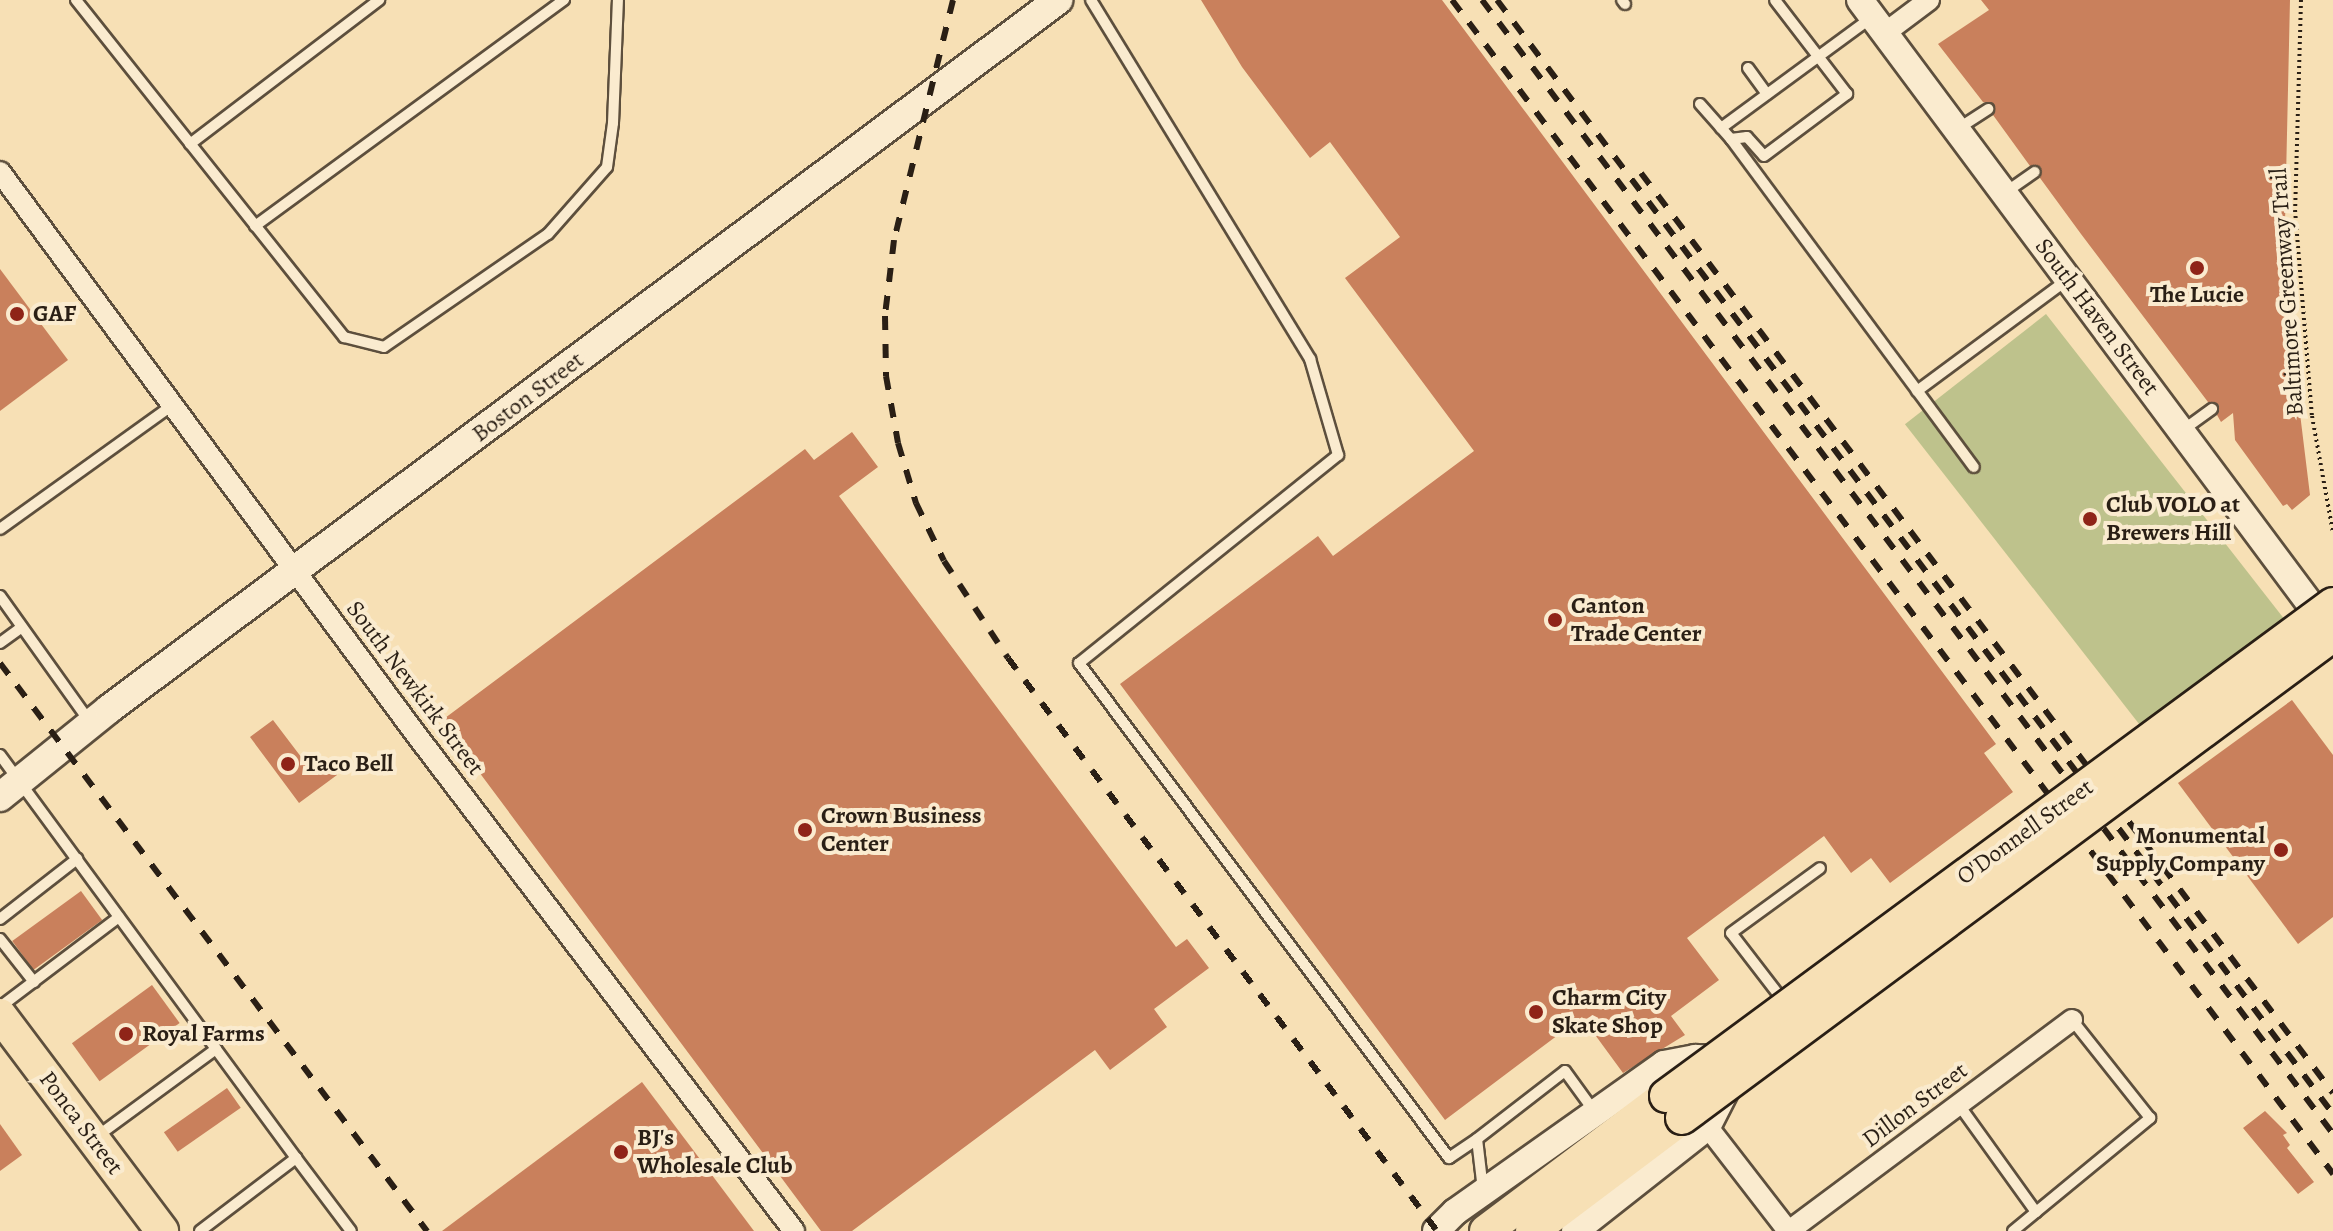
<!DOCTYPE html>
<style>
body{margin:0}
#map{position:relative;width:2333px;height:1231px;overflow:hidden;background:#f7e0b5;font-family:Alegreya,serif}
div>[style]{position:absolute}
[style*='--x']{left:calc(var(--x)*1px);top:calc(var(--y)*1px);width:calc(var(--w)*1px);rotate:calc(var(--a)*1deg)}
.green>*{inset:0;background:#bec28c;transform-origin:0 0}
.building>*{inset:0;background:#c9805c;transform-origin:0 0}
.path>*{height:4px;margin-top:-2px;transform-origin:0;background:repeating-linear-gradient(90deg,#2a1f15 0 2px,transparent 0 6px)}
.roads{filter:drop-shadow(2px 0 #5d4f3d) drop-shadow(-2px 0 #5d4f3d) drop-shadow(0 2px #5d4f3d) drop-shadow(0 -2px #5d4f3d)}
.service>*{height:10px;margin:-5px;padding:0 5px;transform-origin:5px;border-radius:5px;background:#faebcf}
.minor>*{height:20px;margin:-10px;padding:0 10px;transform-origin:10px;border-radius:10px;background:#faebcf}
.tertiary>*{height:26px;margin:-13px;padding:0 13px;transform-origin:13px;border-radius:13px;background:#faebcf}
.secondary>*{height:28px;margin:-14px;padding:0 14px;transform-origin:14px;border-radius:14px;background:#faebcf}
.primary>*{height:32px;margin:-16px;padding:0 16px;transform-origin:16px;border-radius:16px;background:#f7e0b5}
.rail>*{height:6px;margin-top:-3px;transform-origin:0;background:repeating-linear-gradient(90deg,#2a1f15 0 14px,transparent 0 28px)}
.bridges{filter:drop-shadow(2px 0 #2a1f15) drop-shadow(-2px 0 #2a1f15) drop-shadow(0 2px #2a1f15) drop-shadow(0 -2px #2a1f15)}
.primary-bridge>*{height:32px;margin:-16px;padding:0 16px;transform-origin:16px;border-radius:16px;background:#f7e0b5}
.dots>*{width:22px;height:22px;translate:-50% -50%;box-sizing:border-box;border:4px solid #faebcf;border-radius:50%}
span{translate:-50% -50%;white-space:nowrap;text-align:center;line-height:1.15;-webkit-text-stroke:8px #faebcf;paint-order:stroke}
.street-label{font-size:24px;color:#2a1f15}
.poi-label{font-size:24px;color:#2a1f15;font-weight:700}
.left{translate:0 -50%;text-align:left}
.right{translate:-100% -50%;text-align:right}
</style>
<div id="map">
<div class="green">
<div style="left:2046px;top:314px;width:386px;height:179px;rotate:52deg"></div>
</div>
<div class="building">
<div style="clip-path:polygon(1201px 0,1442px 0,1996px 744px,1984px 753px,2013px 792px,1890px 883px,1871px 858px,1851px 873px,1824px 836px,1687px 938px,1719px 980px,1671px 1016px,1685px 1035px,1623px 1073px,1582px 1017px,1445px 1120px,1120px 684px,1318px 536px,1333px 556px,1474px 451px,1345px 278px,1400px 237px,1330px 142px,1310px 158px,1242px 67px)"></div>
<div style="clip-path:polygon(1981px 0,2290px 0,2285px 223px,2291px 340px,2310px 495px,2292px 510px,2287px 504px,2283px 506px,2235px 440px,2233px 413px,2221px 422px,2217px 415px,2219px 405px,2208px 402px,2081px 234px,2040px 178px,2041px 167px,2030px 166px,1993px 115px,1994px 104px,1983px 102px,1938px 44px,1989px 10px)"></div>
<div style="clip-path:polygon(0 269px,68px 360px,0 411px)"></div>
<div style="clip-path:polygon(852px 432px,878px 467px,839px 496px,1176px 947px,1187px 939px,1209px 968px,1154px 1009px,1167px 1027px,1110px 1070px,1095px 1050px,852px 1231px,821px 1231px,441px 721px,805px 449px,814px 460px)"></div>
<div style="clip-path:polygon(2292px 700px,2333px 755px,2333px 917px,2298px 944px,2178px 783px)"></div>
<div style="clip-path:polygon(273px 720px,311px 770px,325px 759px,337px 775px,299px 803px,250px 737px)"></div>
<div style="left:81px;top:891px;width:36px;height:85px;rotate:54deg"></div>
<div style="left:152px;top:985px;width:47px;height:99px;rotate:54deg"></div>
<div style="clip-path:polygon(642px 1082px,754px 1231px,442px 1231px)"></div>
<div style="left:227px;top:1088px;width:24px;height:77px;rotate:55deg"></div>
<div style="clip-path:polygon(2265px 1111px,2287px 1133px,2283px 1135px,2290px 1145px,2287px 1148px,2314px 1182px,2298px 1194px,2243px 1128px)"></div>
<div style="clip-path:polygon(0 1124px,22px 1155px,0 1171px)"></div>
</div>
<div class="path">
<div style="--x:2301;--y:0;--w:210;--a:91.6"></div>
<div style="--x:2295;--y:210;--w:207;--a:85.3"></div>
<div style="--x:2312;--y:416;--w:119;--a:79.8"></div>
</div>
<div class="roads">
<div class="service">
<div style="--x:76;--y:0;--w:431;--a:51.5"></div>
<div style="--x:344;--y:337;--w:41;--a:14"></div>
<div style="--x:384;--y:347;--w:199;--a:-34.6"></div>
<div style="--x:548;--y:234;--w:89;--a:-48.6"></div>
<div style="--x:607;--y:167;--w:44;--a:-82.2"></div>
<div style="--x:613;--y:123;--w:123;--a:-87.7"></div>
<div style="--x:1091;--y:0;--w:421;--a:58.6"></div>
<div style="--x:1310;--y:359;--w:100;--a:73.7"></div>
<div style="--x:1338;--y:455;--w:332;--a:141.2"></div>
<div style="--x:1079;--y:663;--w:618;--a:53.22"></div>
<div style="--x:1449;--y:1158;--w:34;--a:-34"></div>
<div style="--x:1622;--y:0;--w:5;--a:53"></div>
<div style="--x:1748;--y:68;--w:32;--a:54"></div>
<div style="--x:1700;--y:104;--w:47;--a:48.5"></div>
<div style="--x:1731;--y:139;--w:408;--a:53.5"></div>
<div style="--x:1721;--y:128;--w:186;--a:-36.3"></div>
<div style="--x:1959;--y:128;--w:35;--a:-33"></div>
<div style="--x:1731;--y:139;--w:16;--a:-7"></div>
<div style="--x:1747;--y:137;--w:25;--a:48"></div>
<div style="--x:1764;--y:156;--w:104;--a:-36.8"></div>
<div style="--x:1847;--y:94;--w:118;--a:-127.5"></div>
<div style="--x:190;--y:144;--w:238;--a:-37.3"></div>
<div style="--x:2006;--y:192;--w:35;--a:-35"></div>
<div style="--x:255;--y:226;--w:383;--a:-36.2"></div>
<div style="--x:1917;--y:391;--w:187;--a:-36.5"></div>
<div style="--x:2183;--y:430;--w:36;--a:-36"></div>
<div style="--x:0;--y:529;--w:214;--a:-35.7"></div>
<div style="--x:0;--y:596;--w:155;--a:54.5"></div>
<div style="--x:0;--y:643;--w:27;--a:-36"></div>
<div style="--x:0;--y:755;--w:365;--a:53.7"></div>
<div style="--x:216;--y:1049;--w:150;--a:143.7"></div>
<div style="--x:0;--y:919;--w:98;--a:-37.9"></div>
<div style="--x:0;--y:939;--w:55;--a:51.7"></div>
<div style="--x:1785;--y:1003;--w:88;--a:-127.6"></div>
<div style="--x:1731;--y:933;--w:110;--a:-36.1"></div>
<div style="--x:0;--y:1007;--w:149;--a:-37.1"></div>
<div style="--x:1959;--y:1105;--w:132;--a:54.3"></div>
<div style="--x:296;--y:1158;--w:91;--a:53"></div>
<div style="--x:1483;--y:1190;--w:51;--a:-96.7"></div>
<div style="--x:1477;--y:1139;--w:111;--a:-37.7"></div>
<div style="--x:1565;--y:1071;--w:49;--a:54.1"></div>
<div style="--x:200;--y:1231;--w:121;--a:-37.2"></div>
<div style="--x:296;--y:1158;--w:135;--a:-126.3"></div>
<div style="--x:2013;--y:1231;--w:178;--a:-39.5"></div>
<div style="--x:2150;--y:1118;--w:125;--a:-128.5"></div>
</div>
<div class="minor">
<div style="--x:1885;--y:33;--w:55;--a:-36.9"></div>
<div style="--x:0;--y:172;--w:703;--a:53.51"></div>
<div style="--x:418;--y:737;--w:621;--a:52.72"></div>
<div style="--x:1700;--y:1117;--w:144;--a:52.3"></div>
<div style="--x:1789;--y:1231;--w:353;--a:-36.7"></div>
</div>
<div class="tertiary">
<div style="--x:1860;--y:0;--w:783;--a:53.31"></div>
<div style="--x:1436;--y:1231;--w:27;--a:-45"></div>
<div style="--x:1455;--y:1212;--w:256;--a:-35.3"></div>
<div style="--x:1664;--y:1064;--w:32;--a:-11"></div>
<div style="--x:1695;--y:1058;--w:30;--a:2"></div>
<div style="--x:1575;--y:1231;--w:168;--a:-38.2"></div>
<div style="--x:1707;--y:1127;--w:51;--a:-62.9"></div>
</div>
<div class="secondary">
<div style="--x:0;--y:797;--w:140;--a:-38.9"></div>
<div style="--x:109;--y:709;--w:1185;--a:-36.76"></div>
</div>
<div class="primary">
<div style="--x:0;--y:1015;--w:270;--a:53.1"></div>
<div style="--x:1486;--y:1231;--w:225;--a:-36.9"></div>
<div style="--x:1532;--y:1231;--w:188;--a:-37"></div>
</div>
</div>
<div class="rail">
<div style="--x:953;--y:0;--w:247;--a:103.8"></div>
<div style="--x:894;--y:240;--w:77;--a:96.8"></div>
<div style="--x:885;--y:316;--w:60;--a:89"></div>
<div style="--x:886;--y:376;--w:68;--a:79.8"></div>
<div style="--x:898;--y:443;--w:63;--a:73.3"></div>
<div style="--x:916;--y:503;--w:64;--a:64.2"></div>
<div style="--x:944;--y:561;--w:116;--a:56.6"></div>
<div style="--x:1008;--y:658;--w:716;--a:53.18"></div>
<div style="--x:1452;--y:0;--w:1468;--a:53.11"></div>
<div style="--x:1482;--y:0;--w:1418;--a:53.11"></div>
<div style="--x:1497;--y:0;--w:1393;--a:53.11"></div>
<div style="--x:1641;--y:173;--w:1151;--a:53.05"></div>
<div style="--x:0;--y:663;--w:711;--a:53.07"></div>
</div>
<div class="bridges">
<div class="primary-bridge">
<div style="--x:1666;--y:1096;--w:829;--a:-36.41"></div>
<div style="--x:1682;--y:1118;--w:811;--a:-36.57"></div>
</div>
</div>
<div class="dots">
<div style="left:2197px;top:268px;background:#8f2418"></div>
<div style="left:17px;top:314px;background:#8f2418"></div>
<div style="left:2090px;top:519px;background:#8f2418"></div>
<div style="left:1555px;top:620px;background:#8f2418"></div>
<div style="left:288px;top:764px;background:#8f2418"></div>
<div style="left:805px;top:830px;background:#8f2418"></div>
<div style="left:2281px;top:850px;background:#8f2418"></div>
<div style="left:1536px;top:1012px;background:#8f2418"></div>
<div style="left:126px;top:1034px;background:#8f2418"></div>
<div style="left:621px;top:1152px;background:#8f2418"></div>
</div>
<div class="street-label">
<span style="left:2287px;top:292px;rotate:-94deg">Baltimore Greenway Trail</span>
<span style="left:2097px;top:317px;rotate:53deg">South Haven Street</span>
<span style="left:528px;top:397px;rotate:-37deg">Boston Street</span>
<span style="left:415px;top:688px;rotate:53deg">South Newkirk Street</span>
<span style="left:2025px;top:832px;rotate:-36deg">O'Donnell Street</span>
<span style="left:1915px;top:1105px;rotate:-37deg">Dillon Street</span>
<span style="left:81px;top:1123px;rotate:53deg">Ponca Street</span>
</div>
<div class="poi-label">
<span style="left:2197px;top:295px">The Lucie</span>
<span class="left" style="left:33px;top:314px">GAF</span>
<span class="left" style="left:2106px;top:519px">Club VOLO at<br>Brewers Hill</span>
<span class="left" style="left:1571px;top:620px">Canton<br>Trade Center</span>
<span class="left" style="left:304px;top:764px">Taco Bell</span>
<span class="left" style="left:821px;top:830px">Crown Business<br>Center</span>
<span class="right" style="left:2265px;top:850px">Monumental<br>Supply Company</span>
<span class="left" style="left:1552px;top:1012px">Charm City<br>Skate Shop</span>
<span class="left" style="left:142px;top:1034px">Royal Farms</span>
<span class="left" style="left:637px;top:1152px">BJ's<br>Wholesale Club</span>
</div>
</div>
